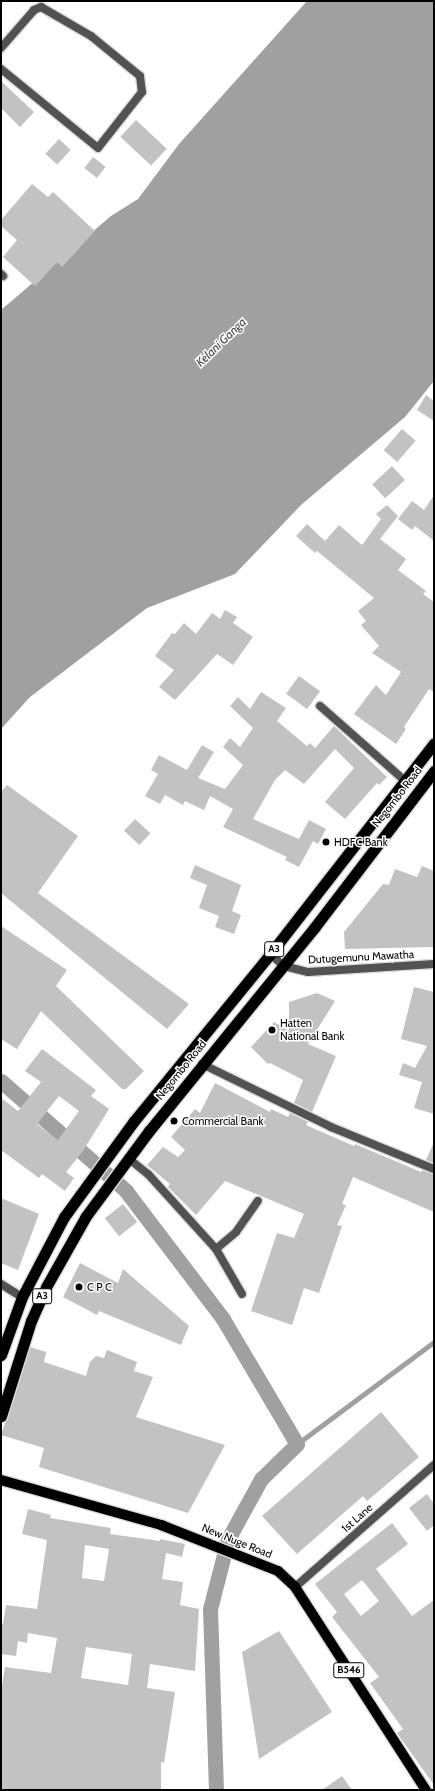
<!DOCTYPE html>
<style>
body{margin:0}
#map{position:relative;width:435px;height:1791px;overflow:hidden;background:#fff;font-family:Cabin,sans-serif}
div>[style]{position:absolute}
[style*='--x']{left:calc(var(--x)*1px);top:calc(var(--y)*1px);width:calc(var(--w)*1px);rotate:calc(var(--a)*1deg)}
.water>*{inset:0;background:#a0a0a0}
.stream>*{height:4.5px;margin:-2.25px;padding:0 2.25px;transform-origin:2.25px;border-radius:2.25px;background:#a0a0a0}
.canal>*{height:15px;margin:-7.5px;padding:0 7.5px;transform-origin:7.5px;border-radius:7.5px;background:#a0a0a0}
.building>*{inset:0;background:#c2c2c2;transform-origin:0 0}
.roads{filter:drop-shadow(1px 0 #dbdbdb) drop-shadow(-1px 0 #dbdbdb) drop-shadow(0 1px #dbdbdb) drop-shadow(0 -1px #dbdbdb)}
.service>*{height:8px;margin:-4px;padding:0 4px;transform-origin:4px;border-radius:4px;background:#525252}
.minor>*{height:8px;margin:-4px;padding:0 4px;transform-origin:4px;border-radius:4px;background:#525252}
.tertiary>*{height:8px;margin:-4px;padding:0 4px;transform-origin:4px;border-radius:4px;background:#525252}
.primary>*{height:10px;margin:-5px;padding:0 5px;transform-origin:5px;border-radius:5px;background:#000}
.trunk>*{height:11px;margin:-5.5px;padding:0 5.5px;transform-origin:5.5px;border-radius:5.5px;background:#000}
.dots>*{width:11px;height:11px;translate:-50% -50%;box-sizing:border-box;border:2px solid #fff;border-radius:50%}
span{translate:-50% -50%;white-space:nowrap;text-align:center;line-height:1.15;-webkit-text-stroke:3px #fff;paint-order:stroke}
.shield-label span{padding:1px 3px;background:#fff;border:1px solid;border-radius:3px;-webkit-text-stroke-width:0}
.shield-label{font-size:10px;color:#000;font-weight:700}
.street-label{font-size:11px;color:#000}
.poi-label{font-size:11px;color:#000}
.left{translate:0 -50%;text-align:left}
.water-label{font-size:12px;color:#414141;font-style:italic}
.frame{position:absolute;inset:0;border:2px solid #000;pointer-events:none}
</style>
<div id="map">
<div class="water">
<div style="clip-path:polygon(307px 1px,434px 1px,434px 381px,405px 417px,301px 505px,235px 574px,147px 608px,30px 697px,1px 729px,1px 310px,111px 216px,138px 199px,179px 144px)"></div>
</div>
<div class="stream">
<div style="--x:297;--y:1444;--w:171;--a:-36.7"></div>
</div>
<div class="canal">
<div style="--x:1;--y:1081;--w:167;--a:41.3"></div>
<div style="--x:126;--y:1191;--w:161;--a:52.8"></div>
<div style="--x:223;--y:1319;--w:145;--a:59.4"></div>
<div style="--x:297;--y:1444;--w:50;--a:135.8"></div>
<div style="--x:261;--y:1479;--w:68;--a:118.8"></div>
<div style="--x:228;--y:1539;--w:72;--a:104.4"></div>
<div style="--x:210;--y:1609;--w:181;--a:88.1"></div>
</div>
<div class="building">
<div style="clip-path:polygon(1px 81px,34px 112px,20px 127px,1px 108px)"></div>
<div style="left:136px;top:120px;width:42px;height:23px;rotate:43deg"></div>
<div style="left:59px;top:139px;width:16px;height:20px;rotate:43deg"></div>
<div style="left:93px;top:157px;width:16px;height:14px;rotate:38deg"></div>
<div style="clip-path:polygon(32px 184px,48px 197px,53px 192px,95px 231px,62px 267px,57px 262px,35px 286px,3px 257px,17px 240px,1px 226px,1px 220px)"></div>
<div style="clip-path:polygon(426px 395px,434px 401px,434px 421px,417px 410px)"></div>
<div style="left:402px;top:429px;width:18px;height:28px;rotate:41deg"></div>
<div style="left:392px;top:466px;width:19px;height:27px;rotate:47deg"></div>
<div style="clip-path:polygon(434px 495px,434px 541px,415px 526px,412px 530px,398px 519px,412px 501px,424px 510px)"></div>
<div style="clip-path:polygon(387px 505px,398px 516px,380px 539px,406px 559px,398px 570px,426px 591px,423px 594px,434px 602px,434px 692px,429px 689px,404px 727px,406px 729px,396px 744px,354px 714px,376px 685px,386px 695px,401px 672px,372px 653px,379px 646px,361px 625px,366px 621px,358px 611px,374px 598px,317px 551px,315px 553px,296px 536px,307px 524px,325px 541px,339px 525px,362px 545px,381px 519px,376px 514px)"></div>
<div style="clip-path:polygon(225px 610px,237px 617px,233px 623px,253px 637px,233px 665px,217px 654px,175px 700px,159px 687px,174px 670px,155px 656px,172px 633px,175px 634px,184px 623px,196px 634px,212px 613px,220px 619px)"></div>
<div style="left:299px;top:676px;width:26px;height:22px;rotate:36deg"></div>
<div style="clip-path:polygon(261px 692px,286px 708px,277px 721px,307px 746px,310px 743px,315px 748px,334px 726px,387px 777px,379px 785px,377px 783px,345px 819px,325px 802px,354px 768px,335px 749px,304px 784px,285px 770px,275px 780px,253px 819px,299px 839px,309px 820px,326px 829px,318px 844px,313px 841px,299px 867px,285px 860px,287px 857px,223px 827px,233px 809px,210px 796px,204px 810px,185px 801px,183px 805px,165px 795px,160px 804px,145px 796px,158px 774px,151px 770px,159px 755px,187px 770px,202px 745px,214px 752px,198px 778px,225px 789px,243px 765px,223px 747px,230px 738px,240px 747px,253px 728px,230px 706px,238px 697px,250px 709px)"></div>
<div style="clip-path:polygon(7px 785px,78px 836px,38px 893px,189px 1004px,167px 1029px,1px 893px,1px 792px)"></div>
<div style="left:135px;top:819px;width:21px;height:16px;rotate:43deg"></div>
<div style="clip-path:polygon(195px 865px,241px 885px,232px 911px,241px 915px,234px 934px,215px 927px,219px 916px,199px 908px,207px 885px,190px 878px)"></div>
<div style="clip-path:polygon(422px 866px,434px 871px,434px 947px,345px 949px,344px 932px,383px 884px,389px 885px,395px 869px,417px 877px)"></div>
<div style="clip-path:polygon(1px 926px,67px 970px,56px 986px,144px 1071px,126px 1089px,122px 1089px,41px 1011px,17px 1049px,1px 1039px)"></div>
<div style="clip-path:polygon(414px 987px,434px 992px,434px 1114px,414px 1108px,422px 1082px,399px 1075px,403px 1063px,415px 1068px,427px 1046px,401px 1039px)"></div>
<div style="clip-path:polygon(317px 993px,335px 1001px,308px 1044px,336px 1056px,312px 1112px,294px 1103px,303px 1080px,270px 1063px,268px 1064px,251px 1047px,274px 1022px,289px 1031px,289px 1002px)"></div>
<div style="clip-path:polygon(evenodd,42px 1049px,96px 1090px,91px 1096px,109px 1109px,83px 1151px,66px 1172px,74px 1178px,65px 1191px,42px 1174px,39px 1178px,1px 1150px,1px 1098px,18px 1111px,41px 1082px,25px 1071px,42px 1049px,59px 1096px,79px 1111px,58px 1140px,37px 1124px,59px 1096px)"></div>
<div style="clip-path:polygon(215px 1083px,270px 1112px,271px 1109px,288px 1117px,290px 1113px,308px 1122px,306px 1125px,354px 1146px,355px 1144px,421px 1172px,422px 1170px,434px 1174px,434px 1212px,353px 1177px,342px 1204px,346px 1205px,337px 1225px,342px 1226px,319px 1293px,304px 1288px,292px 1325px,251px 1311px,277px 1233px,294px 1238px,304px 1214px,225px 1181px,196px 1215px,168px 1187px,170px 1184px,147px 1165px,163px 1147px,178px 1157px,185px 1150px,171px 1137px,195px 1109px,200px 1113px)"></div>
<div style="clip-path:polygon(434px 1142px,434px 1163px,426px 1160px)"></div>
<div style="clip-path:polygon(1px 1198px,39px 1214px,18px 1270px,1px 1263px)"></div>
<div style="left:123px;top:1204px;width:23px;height:23px;rotate:52deg"></div>
<div style="clip-path:polygon(80px 1263px,118px 1283px,123px 1269px,189px 1326px,181px 1345px,99px 1311px,97px 1315px,63px 1297px)"></div>
<div style="clip-path:polygon(30px 1347px,46px 1352px,44px 1362px,86px 1376px,90px 1362px,96px 1356px,104px 1358px,107px 1350px,137px 1362px,134px 1371px,153px 1377px,136px 1417px,225px 1445px,188px 1513px,39px 1467px,44px 1448px,1px 1435px)"></div>
<div style="clip-path:polygon(381px 1412px,419px 1457px,367px 1501px,363px 1496px,297px 1554px,262px 1516px)"></div>
<div style="clip-path:polygon(427px 1494px,434px 1504px,434px 1525px,427px 1531px,409px 1508px)"></div>
<div style="clip-path:polygon(evenodd,28px 1509px,51px 1515px,50px 1518px,111px 1528px,110px 1534px,160px 1541px,160px 1539px,185px 1544px,182px 1557px,166px 1553px,162px 1579px,183px 1582px,180px 1605px,199px 1609px,195px 1671px,150px 1664px,147px 1688px,175px 1692px,164px 1763px,161px 1762px,161px 1790px,1px 1790px,1px 1692px,5px 1667px,51px 1673px,57px 1638px,28px 1633px,27px 1643px,18px 1641px,16px 1656px,1px 1654px,1px 1624px,3px 1624px,6px 1605px,37px 1609px,47px 1540px,22px 1534px,28px 1509px,85px 1545px,109px 1549px,104px 1581px,82px 1578px,85px 1545px,28px 1509px,86px 1647px,132px 1654px,128px 1685px,81px 1678px,86px 1647px)"></div>
<div style="clip-path:polygon(evenodd,392px 1523px,408px 1544px,376px 1569px,412px 1616px,434px 1600px,434px 1785px,397px 1733px,403px 1729px,370px 1683px,379px 1677px,332px 1617px,337px 1612px,315px 1584px,392px 1523px,362px 1580px,379px 1601px,361px 1616px,344px 1594px,362px 1580px)"></div>
<div style="clip-path:polygon(279px 1631px,332px 1712px,259px 1759px,242px 1652px)"></div>
<div style="clip-path:polygon(342px 1776px,352px 1790px,322px 1790px)"></div>
</div>
<div class="roads">
<div class="service">
<div style="--x:1;--y:48;--w:50;--a:-49"></div>
<div style="--x:34;--y:10;--w:8;--a:-23"></div>
<div style="--x:41;--y:7;--w:58;--a:30.1"></div>
<div style="--x:91;--y:36;--w:63;--a:39.2"></div>
<div style="--x:140;--y:76;--w:16;--a:83"></div>
<div style="--x:142;--y:92;--w:71;--a:128.2"></div>
<div style="--x:98;--y:148;--w:125;--a:-140.8"></div>
<div style="--x:320;--y:706;--w:113;--a:41.4"></div>
<div style="--x:202;--y:1064;--w:144;--a:26"></div>
<div style="--x:331;--y:1127;--w:111;--a:22.2"></div>
<div style="--x:1;--y:1284;--w:25;--a:32"></div>
</div>
<div class="minor">
<div style="--x:1;--y:274;--w:3;--a:45"></div>
<div style="--x:128;--y:1158;--w:26;--a:39"></div>
<div style="--x:148;--y:1174;--w:101;--a:47.8"></div>
<div style="--x:216;--y:1249;--w:52;--a:60"></div>
<div style="--x:216;--y:1249;--w:26;--a:-40"></div>
<div style="--x:236;--y:1232;--w:38;--a:-55"></div>
<div style="--x:295;--y:1587;--w:185;--a:-41.3"></div>
</div>
<div class="tertiary">
<div style="--x:270;--y:954;--w:18;--a:41"></div>
<div style="--x:284;--y:966;--w:25;--a:14"></div>
<div style="--x:308;--y:972;--w:126;--a:-3.6"></div>
</div>
<div class="primary">
<div style="--x:1;--y:1480;--w:166;--a:15.7"></div>
<div style="--x:161;--y:1525;--w:126;--a:21.5"></div>
<div style="--x:278;--y:1571;--w:23;--a:43"></div>
<div style="--x:295;--y:1587;--w:242;--a:57.2"></div>
</div>
<div class="trunk">
<div style="--x:1;--y:1355;--w:62;--a:-70.1"></div>
<div style="--x:22;--y:1297;--w:90;--a:-62.3"></div>
<div style="--x:64;--y:1217;--w:119;--a:-53.9"></div>
<div style="--x:134;--y:1121;--w:215;--a:-50.8"></div>
<div style="--x:270;--y:954;--w:267;--a:-52.1"></div>
<div style="--x:1;--y:1416;--w:100;--a:-72.5"></div>
<div style="--x:31;--y:1321;--w:37;--a:-66"></div>
<div style="--x:46;--y:1287;--w:81;--a:-60.6"></div>
<div style="--x:86;--y:1216;--w:106;--a:-53.5"></div>
<div style="--x:149;--y:1131;--w:262;--a:-50.9"></div>
<div style="--x:314;--y:928;--w:198;--a:-52.6"></div>
</div>
</div>
<div class="dots">
<div style="left:326px;top:842px;background:#000"></div>
<div style="left:272px;top:1030px;background:#000"></div>
<div style="left:174px;top:1121px;background:#000"></div>
<div style="left:79px;top:1287px;background:#000"></div>
</div>
<div class="shield-label">
<span style="left:274px;top:949px">A3</span>
<span style="left:42px;top:1296px">A3</span>
<span style="left:349px;top:1670px">B546</span>
</div>
<div class="street-label">
<span style="left:397px;top:797px;rotate:-52deg">Negombo Road</span>
<span style="left:361px;top:957px;rotate:-3deg">Dutugemunu Mawatha</span>
<span style="left:181px;top:1070px;rotate:-51deg">Negombo Road</span>
<span style="left:357px;top:1518px;rotate:-41deg">1st Lane</span>
<span style="left:237px;top:1541px;rotate:22deg">New Nuge Road</span>
</div>
<div class="poi-label">
<span class="left" style="left:334px;top:842px">HDFC Bank</span>
<span class="left" style="left:280px;top:1030px">Hatten<br>National Bank</span>
<span class="left" style="left:182px;top:1121px">Commercial Bank</span>
<span class="left" style="left:87px;top:1287px">C P C</span>
</div>
<div class="water-label">
<span style="left:221px;top:342px;rotate:-44deg">Kelani Ganga</span>
</div>
<div class="frame"></div>
</div>
